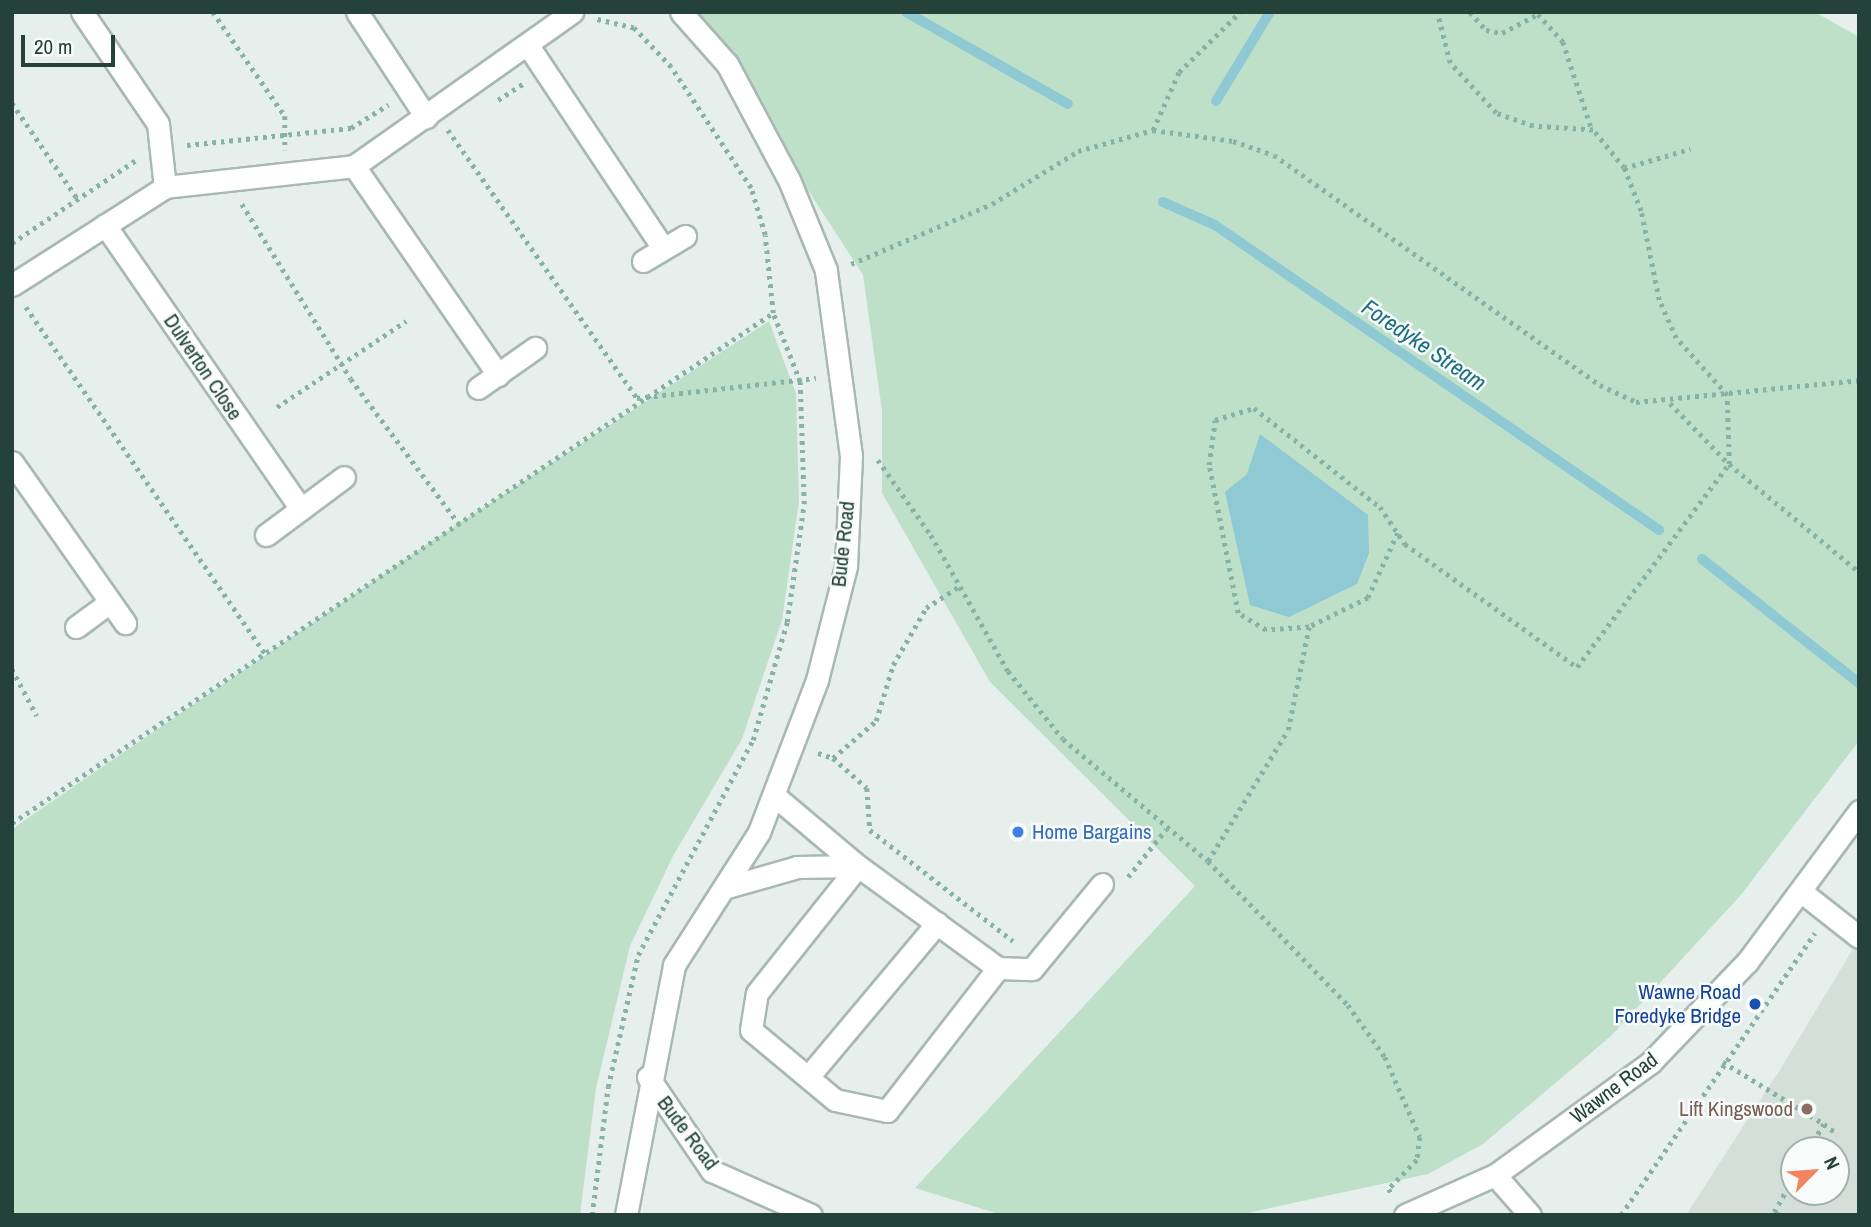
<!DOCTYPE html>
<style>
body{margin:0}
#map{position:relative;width:1871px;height:1227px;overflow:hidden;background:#e6efeb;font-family:"Archivo Narrow",sans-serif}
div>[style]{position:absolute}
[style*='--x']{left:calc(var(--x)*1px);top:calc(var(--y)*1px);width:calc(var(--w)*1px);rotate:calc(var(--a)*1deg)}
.built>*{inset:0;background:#d4dfda}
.green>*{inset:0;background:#bfe0c8}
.water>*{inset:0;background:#8ec9d4}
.stream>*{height:10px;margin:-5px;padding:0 5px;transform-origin:5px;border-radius:5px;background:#8ec9d4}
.path>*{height:4.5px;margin-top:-2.25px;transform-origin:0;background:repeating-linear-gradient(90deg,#86b3a5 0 3.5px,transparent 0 8.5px)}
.roads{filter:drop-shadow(2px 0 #a8b8b2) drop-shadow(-2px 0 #a8b8b2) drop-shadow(0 2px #a8b8b2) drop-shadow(0 -2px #a8b8b2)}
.minor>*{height:21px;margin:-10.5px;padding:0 10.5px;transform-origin:10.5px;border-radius:10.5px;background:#fff}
.dots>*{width:19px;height:19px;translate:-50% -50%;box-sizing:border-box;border:4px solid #f7fbf9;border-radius:50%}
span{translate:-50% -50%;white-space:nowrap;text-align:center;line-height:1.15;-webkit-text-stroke:5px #f7fbf9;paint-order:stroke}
.street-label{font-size:21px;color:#24423a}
.shop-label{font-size:21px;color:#366cbe}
.left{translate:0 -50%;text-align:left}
.transit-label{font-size:21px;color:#164399}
.right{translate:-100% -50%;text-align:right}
.education-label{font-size:21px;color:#785e54}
.water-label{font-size:23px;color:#1c6f80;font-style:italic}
.frame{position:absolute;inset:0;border:14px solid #24423a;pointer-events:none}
.north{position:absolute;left:1780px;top:1136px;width:70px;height:70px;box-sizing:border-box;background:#f7fbf9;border:2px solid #a3b1ad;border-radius:50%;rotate:65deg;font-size:19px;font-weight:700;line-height:28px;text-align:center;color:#24423a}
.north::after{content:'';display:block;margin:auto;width:24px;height:32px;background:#f4845f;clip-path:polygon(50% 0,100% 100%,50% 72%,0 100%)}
.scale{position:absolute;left:21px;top:35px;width:94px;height:32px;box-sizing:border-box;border:4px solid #24423a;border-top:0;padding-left:9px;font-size:21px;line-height:24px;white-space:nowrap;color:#24423a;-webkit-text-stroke:5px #f7fbf9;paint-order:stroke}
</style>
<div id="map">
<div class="built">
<div style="clip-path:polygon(evenodd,1859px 939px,1859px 1215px,1686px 1215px,1781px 1068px,1859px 939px,1794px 1150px,1836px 1150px,1836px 1192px,1794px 1192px,1794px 1150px)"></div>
</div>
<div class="green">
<div style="clip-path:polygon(693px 12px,1815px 12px,1859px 37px,1859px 741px,1740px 896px,1611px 1036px,1483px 1144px,1428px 1174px,1238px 1215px,1002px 1215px,915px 1188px,1195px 886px,990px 682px,882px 493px,882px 411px,863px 275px)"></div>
<div style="clip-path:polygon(769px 321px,796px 394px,799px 501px,782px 620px,742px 739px,673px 856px,630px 946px,596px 1088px,580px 1215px,12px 1215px,12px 829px,426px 545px)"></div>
</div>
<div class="water">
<div style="clip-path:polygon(1260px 434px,1368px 515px,1369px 553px,1357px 584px,1289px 617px,1250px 605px,1225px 492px,1247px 474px)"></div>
</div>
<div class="stream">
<div style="--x:906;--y:12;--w:186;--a:29.6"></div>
<div style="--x:1216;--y:101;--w:104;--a:-58.8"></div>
<div style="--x:1163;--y:202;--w:57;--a:23.9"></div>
<div style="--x:1215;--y:225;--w:539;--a:34.49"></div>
<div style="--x:1702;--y:559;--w:200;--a:38.3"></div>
</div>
<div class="path">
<div style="--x:213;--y:12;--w:126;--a:55.3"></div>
<div style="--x:285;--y:116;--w:34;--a:90"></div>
<div style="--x:1470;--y:12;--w:24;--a:48"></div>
<div style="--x:1486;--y:30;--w:16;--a:11"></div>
<div style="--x:1502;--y:33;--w:41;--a:-27.8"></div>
<div style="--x:1538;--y:14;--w:38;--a:48"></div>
<div style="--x:1563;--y:42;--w:93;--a:71.8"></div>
<div style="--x:498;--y:100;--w:30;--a:-33"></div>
<div style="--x:12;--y:103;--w:115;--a:55.6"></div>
<div style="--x:448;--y:130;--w:328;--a:54.8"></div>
<div style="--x:637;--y:398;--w:180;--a:-6.4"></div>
<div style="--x:1153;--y:130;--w:64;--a:-65.9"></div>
<div style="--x:1179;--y:72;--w:86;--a:-44.5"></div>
<div style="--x:187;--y:145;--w:165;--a:-5.9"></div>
<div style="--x:351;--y:128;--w:44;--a:-31.9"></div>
<div style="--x:1624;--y:168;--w:69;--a:-16.1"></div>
<div style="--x:242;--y:204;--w:206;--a:58.1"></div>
<div style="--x:351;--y:379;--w:181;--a:53.3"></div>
<div style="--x:12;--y:243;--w:149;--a:-33.8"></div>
<div style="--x:851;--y:264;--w:153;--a:-23.1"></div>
<div style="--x:992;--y:204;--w:101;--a:-31.6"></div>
<div style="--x:1078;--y:151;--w:78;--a:-15.6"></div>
<div style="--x:1153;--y:130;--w:81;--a:7.8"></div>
<div style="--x:1233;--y:141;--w:43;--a:18.9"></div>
<div style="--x:1274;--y:155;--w:399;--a:35.2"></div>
<div style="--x:1600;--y:385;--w:40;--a:25"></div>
<div style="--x:1636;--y:402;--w:224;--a:-5.6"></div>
<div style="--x:26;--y:307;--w:421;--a:55.4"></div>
<div style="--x:1670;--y:403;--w:85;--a:46"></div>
<div style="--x:1729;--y:464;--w:169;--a:39.7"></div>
<div style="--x:277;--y:407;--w:155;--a:-33.7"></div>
<div style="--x:878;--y:460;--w:92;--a:54.8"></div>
<div style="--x:931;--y:535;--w:156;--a:60.5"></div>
<div style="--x:1008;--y:671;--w:87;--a:51"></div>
<div style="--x:1063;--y:739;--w:189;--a:40.1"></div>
<div style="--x:1208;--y:861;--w:201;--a:45.8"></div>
<div style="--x:1348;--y:1005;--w:64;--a:54.6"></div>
<div style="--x:1385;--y:1057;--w:87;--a:66.4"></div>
<div style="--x:1420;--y:1137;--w:23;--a:97"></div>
<div style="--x:1417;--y:1160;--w:40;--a:134"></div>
<div style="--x:1389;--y:1189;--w:7;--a:63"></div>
<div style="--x:1398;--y:533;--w:72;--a:114.8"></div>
<div style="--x:1368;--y:598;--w:66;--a:153.8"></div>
<div style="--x:1309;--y:627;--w:43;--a:176"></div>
<div style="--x:1266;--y:630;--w:33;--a:-149"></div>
<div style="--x:1238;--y:613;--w:151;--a:-101.1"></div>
<div style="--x:1209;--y:465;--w:45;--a:-82.4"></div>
<div style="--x:1215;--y:420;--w:41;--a:-17.1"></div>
<div style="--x:1254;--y:408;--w:160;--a:38.2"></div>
<div style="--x:1380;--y:507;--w:45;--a:56"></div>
<div style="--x:1405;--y:544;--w:211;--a:35.6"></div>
<div style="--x:1577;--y:667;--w:254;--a:-53.2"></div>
<div style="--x:1729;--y:464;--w:69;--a:-91.7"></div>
<div style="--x:1727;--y:395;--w:76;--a:-131.8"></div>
<div style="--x:1676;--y:338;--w:42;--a:-114.1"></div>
<div style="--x:1659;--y:300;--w:91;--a:-101.4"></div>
<div style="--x:1641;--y:211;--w:46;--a:-111.6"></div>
<div style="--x:1624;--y:168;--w:49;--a:-129.2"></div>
<div style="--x:1593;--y:130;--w:60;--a:-176.2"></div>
<div style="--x:1533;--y:126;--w:39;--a:-161"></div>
<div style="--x:1496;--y:113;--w:68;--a:-132.6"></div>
<div style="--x:1450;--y:63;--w:53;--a:-104.3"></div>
<div style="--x:12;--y:669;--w:53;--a:62"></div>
<div style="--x:818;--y:753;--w:16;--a:18"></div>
<div style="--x:833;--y:758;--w:57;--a:-40.7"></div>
<div style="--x:876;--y:721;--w:59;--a:-73.1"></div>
<div style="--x:893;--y:665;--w:66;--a:-59.9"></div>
<div style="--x:926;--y:608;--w:38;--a:-33"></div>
<div style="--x:833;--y:758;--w:45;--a:41.4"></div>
<div style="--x:867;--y:788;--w:42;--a:85.9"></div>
<div style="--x:870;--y:830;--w:181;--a:37.8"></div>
<div style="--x:12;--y:823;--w:916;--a:-33.83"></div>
<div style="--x:1208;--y:861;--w:153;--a:-58.6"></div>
<div style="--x:1288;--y:730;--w:105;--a:-78.5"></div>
<div style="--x:1128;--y:877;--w:61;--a:-51.6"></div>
<div style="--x:1723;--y:1062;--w:119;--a:31.5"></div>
<div style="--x:1824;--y:1124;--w:30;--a:120"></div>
<div style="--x:1824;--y:1124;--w:17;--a:36"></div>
<div style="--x:592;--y:1215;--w:129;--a:-82.9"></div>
<div style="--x:608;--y:1087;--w:135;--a:-77.2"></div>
<div style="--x:638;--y:955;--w:244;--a:-61.9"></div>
<div style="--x:753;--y:740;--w:123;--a:-73.9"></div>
<div style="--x:787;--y:622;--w:119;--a:-81.8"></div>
<div style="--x:804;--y:504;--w:122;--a:-91.9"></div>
<div style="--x:800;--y:382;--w:74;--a:-111.4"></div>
<div style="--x:773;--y:313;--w:78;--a:-95.9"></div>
<div style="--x:765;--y:235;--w:49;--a:-106.6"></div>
<div style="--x:751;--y:188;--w:145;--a:-123.5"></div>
<div style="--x:671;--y:67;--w:54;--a:-133.5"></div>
<div style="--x:634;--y:28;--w:40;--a:-167"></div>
<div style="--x:1621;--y:1215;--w:342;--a:-55.5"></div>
<div style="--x:1778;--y:1215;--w:5;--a:-143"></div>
<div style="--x:1774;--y:1212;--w:40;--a:-60.3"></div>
</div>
<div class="roads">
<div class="minor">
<div style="--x:82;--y:12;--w:135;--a:55.8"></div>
<div style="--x:158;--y:124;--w:63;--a:83.7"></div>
<div style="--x:357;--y:12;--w:126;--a:56.7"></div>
<div style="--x:529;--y:47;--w:242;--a:56.3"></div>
<div style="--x:354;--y:166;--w:254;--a:55.4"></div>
<div style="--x:105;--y:225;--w:345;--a:55.4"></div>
<div style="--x:643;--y:261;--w:49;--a:-30.8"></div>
<div style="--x:12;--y:285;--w:182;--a:-32.6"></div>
<div style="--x:165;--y:187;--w:190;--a:-6.3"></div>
<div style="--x:354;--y:166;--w:267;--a:-35.2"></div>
<div style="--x:478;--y:388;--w:70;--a:-35.1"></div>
<div style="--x:12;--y:462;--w:197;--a:54.9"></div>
<div style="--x:266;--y:535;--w:97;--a:-36.6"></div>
<div style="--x:76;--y:627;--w:42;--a:-36.3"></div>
<div style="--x:776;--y:797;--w:107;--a:40.1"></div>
<div style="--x:858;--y:866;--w:173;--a:36.1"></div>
<div style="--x:998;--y:968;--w:181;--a:127.8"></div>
<div style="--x:887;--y:1111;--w:53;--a:-168.1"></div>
<div style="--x:835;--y:1100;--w:109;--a:-140.2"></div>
<div style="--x:751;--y:1030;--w:37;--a:-81"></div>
<div style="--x:757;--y:993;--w:162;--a:-51.5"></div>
<div style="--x:724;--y:888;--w:76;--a:-16"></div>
<div style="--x:797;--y:867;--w:61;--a:-0.9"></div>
<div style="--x:1803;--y:893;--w:71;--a:38.2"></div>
<div style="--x:998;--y:968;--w:34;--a:2"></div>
<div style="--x:1032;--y:969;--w:110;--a:-50.5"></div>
<div style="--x:648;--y:1077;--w:114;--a:55.8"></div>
<div style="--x:712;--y:1171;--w:108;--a:24"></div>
<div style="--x:808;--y:1077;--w:201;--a:-50"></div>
<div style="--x:1495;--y:1175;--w:53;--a:48.8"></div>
<div style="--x:626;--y:1215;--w:255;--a:-79.1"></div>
<div style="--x:674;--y:965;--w:158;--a:-57.4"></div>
<div style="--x:759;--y:832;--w:163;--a:-69.1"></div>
<div style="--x:817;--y:680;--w:118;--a:-75.7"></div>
<div style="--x:846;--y:566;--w:110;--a:-87.4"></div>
<div style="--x:851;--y:456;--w:188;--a:-97.7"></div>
<div style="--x:826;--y:270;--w:97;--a:-112.3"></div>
<div style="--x:789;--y:180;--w:132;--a:-118.1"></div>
<div style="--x:727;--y:64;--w:69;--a:-131.5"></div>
<div style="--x:1405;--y:1215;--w:98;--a:-24"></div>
<div style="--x:1495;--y:1175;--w:193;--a:-35.9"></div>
<div style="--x:1651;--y:1062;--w:139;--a:-46.2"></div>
<div style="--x:1747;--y:962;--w:188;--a:-53.4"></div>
</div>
</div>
<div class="dots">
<div style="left:1018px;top:832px;background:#3f7fe0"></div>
<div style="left:1755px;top:1004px;background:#1a4fb4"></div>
<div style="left:1807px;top:1109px;background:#8d6e63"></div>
</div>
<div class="street-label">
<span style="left:203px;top:367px;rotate:56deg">Dulverton Close</span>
<span style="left:843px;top:544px;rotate:-84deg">Bude Road</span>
<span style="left:1614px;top:1088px;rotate:-37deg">Wawne Road</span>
<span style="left:688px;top:1133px;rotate:53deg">Bude Road</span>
</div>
<div class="shop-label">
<span class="left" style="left:1032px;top:832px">Home Bargains</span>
</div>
<div class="transit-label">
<span class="right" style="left:1741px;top:1004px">Wawne Road<br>Foredyke Bridge</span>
</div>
<div class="education-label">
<span class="right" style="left:1793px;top:1109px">Lift Kingswood</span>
</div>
<div class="water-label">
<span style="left:1424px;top:345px;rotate:34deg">Foredyke Stream</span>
</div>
<div class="frame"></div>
<div class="north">N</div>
<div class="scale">20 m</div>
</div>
